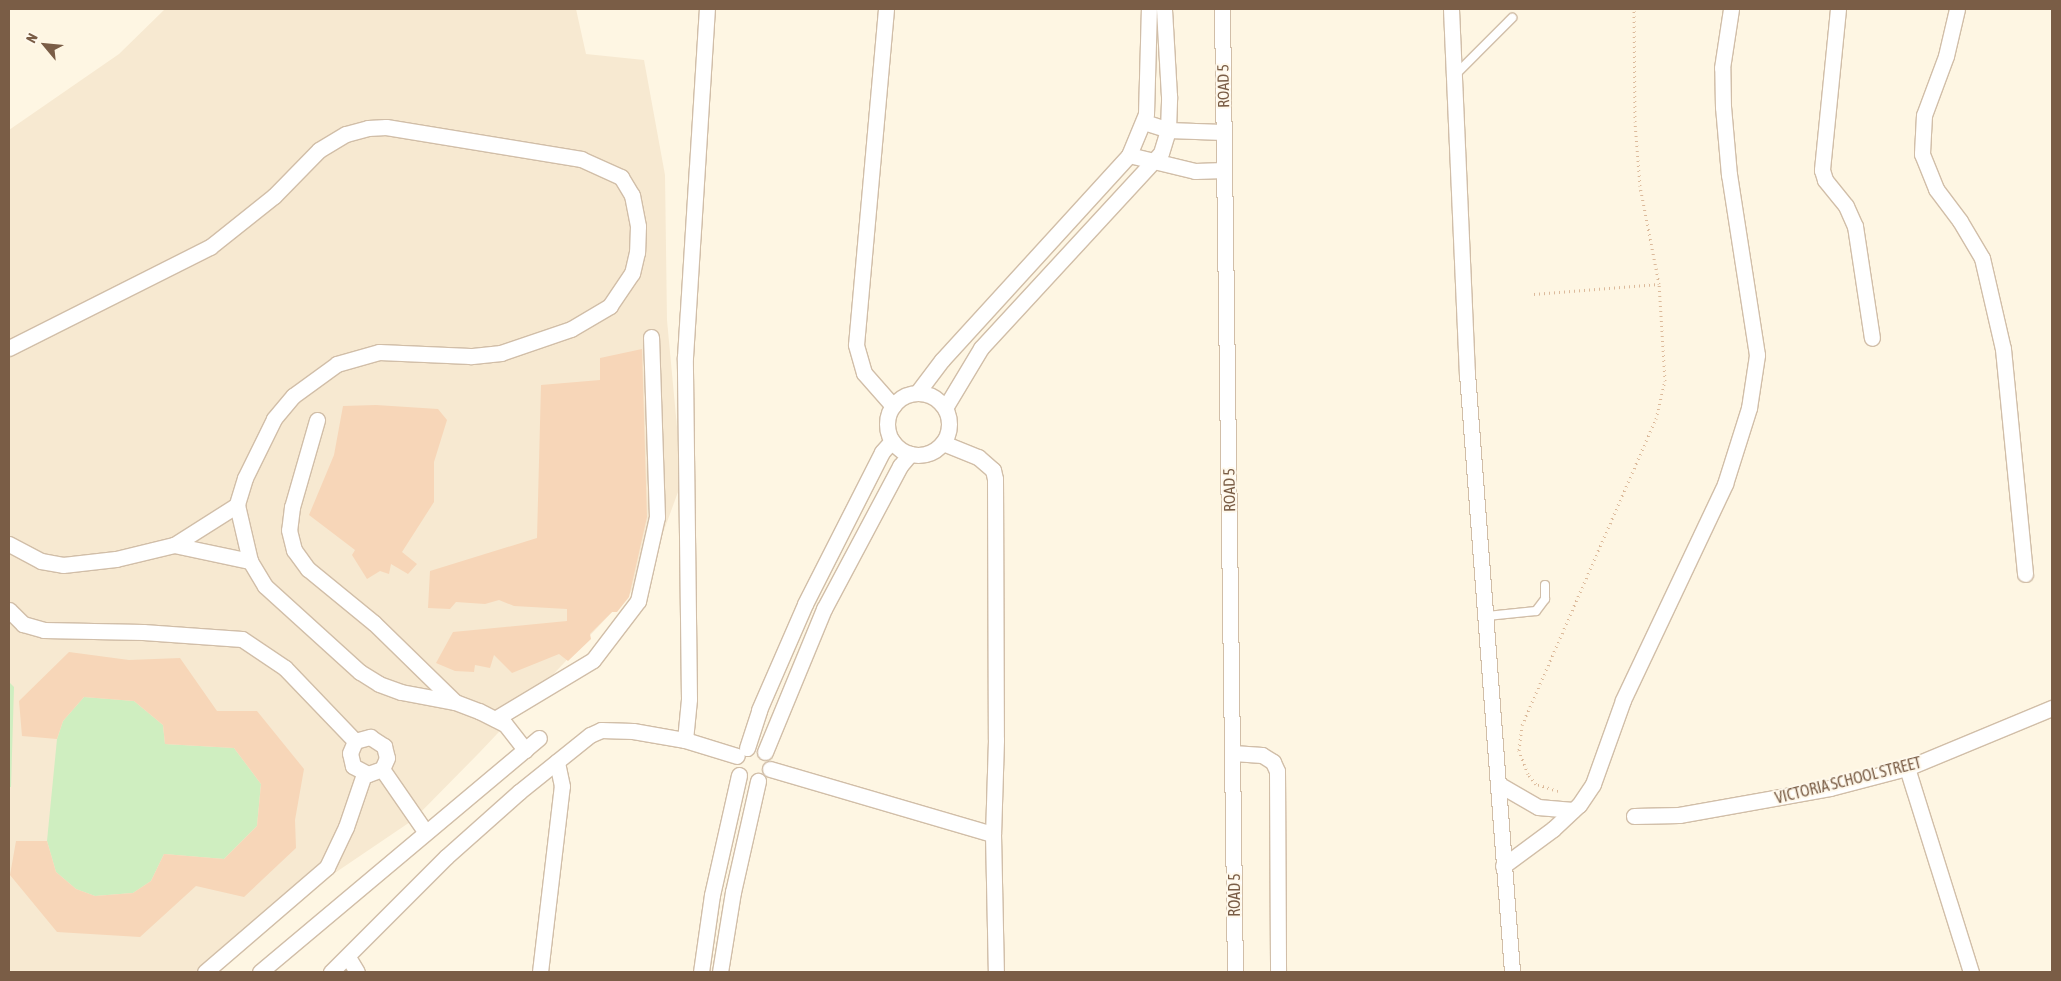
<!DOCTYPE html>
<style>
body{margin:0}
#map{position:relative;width:2061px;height:981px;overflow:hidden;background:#fef6e3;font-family:"Asap Condensed",sans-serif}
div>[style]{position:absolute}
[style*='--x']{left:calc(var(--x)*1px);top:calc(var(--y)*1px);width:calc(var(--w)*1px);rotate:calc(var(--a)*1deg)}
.residential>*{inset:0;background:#f7e9d1}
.green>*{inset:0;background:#cfeec0}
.building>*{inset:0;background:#f7d6b8}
.path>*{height:3px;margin-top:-1.5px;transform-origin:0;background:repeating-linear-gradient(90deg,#dcba9b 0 1px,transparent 0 5px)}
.roads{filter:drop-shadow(1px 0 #d1bea8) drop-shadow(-1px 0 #d1bea8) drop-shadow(0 1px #d1bea8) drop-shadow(0 -1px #d1bea8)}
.lane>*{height:8px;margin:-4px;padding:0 4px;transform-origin:4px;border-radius:4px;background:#fff}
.street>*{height:15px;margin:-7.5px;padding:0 7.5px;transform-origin:7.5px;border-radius:7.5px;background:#fff}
.street>.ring{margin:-7.5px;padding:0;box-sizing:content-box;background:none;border:15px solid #fff;border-radius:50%}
span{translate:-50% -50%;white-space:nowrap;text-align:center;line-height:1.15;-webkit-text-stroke:4px #fff9ec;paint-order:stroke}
.street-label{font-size:16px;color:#7a5d46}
.frame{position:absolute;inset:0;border:10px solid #7a5d46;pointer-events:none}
.north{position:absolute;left:20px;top:20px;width:50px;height:50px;-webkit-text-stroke:4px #fff9ec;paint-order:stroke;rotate:298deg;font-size:14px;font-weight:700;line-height:20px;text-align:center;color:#7a5d46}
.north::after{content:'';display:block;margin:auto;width:18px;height:22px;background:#7a5d46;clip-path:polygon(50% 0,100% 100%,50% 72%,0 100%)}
</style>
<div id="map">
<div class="residential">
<div style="clip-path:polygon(165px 9px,576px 9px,586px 54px,644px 60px,665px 175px,667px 320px,682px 481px,648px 574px,479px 753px,413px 820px,289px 904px,210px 972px,9px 972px,9px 130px,119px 54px)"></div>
</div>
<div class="green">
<div style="clip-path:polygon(9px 682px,14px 687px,11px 787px,9px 787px)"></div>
<div style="clip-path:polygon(84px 697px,134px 701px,163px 725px,165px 744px,234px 748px,261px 784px,257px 826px,224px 859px,164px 854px,151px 881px,133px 893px,95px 896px,76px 889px,56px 872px,47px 841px,57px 739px,63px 721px)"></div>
</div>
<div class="building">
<div style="clip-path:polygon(642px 349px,647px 517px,629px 597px,617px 612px,612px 612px,590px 634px,591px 639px,568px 661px,559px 654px,512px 673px,494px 655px,490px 668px,475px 665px,474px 672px,455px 671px,436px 663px,453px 632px,567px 621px,567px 609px,514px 606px,499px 600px,485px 604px,456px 602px,450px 609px,428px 608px,430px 571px,537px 538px,541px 385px,600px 380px,600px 358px)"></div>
<div style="clip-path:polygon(376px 405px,438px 409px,447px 420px,434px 462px,434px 502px,402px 552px,417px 564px,408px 574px,391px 564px,389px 574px,380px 571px,367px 579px,352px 555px,355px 550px,309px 515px,334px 455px,343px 406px)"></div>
<div style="clip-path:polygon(69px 652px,129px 660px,180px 658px,217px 711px,257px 711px,304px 769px,295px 820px,296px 848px,244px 897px,196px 886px,140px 937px,57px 932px,10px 875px,16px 841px,47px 841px,56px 872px,76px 889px,95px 896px,133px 893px,151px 881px,164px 854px,224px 859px,257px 826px,261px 784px,234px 748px,165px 744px,163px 725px,134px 701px,84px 697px,63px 721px,57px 739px,22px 736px,19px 701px)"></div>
</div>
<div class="path">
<div style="--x:1534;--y:294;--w:125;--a:-4.6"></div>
<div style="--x:1558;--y:791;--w:23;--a:-162"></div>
<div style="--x:1536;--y:784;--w:13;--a:-129"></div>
<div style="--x:1528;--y:774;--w:26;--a:-111"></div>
<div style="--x:1519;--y:750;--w:25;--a:-83"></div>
<div style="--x:1522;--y:725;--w:334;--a:-66.4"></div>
<div style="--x:1656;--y:419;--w:39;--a:-77"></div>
<div style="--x:1665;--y:381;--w:97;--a:-93.5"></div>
<div style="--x:1659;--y:284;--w:100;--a:-101"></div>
<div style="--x:1640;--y:186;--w:64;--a:-94.5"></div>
<div style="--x:1635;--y:122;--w:113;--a:-90.5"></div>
</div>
<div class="roads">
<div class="lane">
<div style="--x:1455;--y:75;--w:81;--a:-45"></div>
<div style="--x:1487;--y:616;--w:49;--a:-5.8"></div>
<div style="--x:1536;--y:611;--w:15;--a:-53"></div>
<div style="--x:1545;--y:599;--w:14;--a:-90"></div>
</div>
<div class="street">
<div style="--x:886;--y:9;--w:337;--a:95.1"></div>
<div style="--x:856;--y:345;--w:29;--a:74"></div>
<div style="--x:864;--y:373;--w:44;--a:48.7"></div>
<div style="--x:1222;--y:9;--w:963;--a:89.23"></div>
<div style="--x:1451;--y:9;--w:364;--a:87.5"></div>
<div style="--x:1467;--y:373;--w:601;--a:85.7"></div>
<div style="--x:1838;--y:9;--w:162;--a:95.7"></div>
<div style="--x:1822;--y:170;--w:10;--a:73"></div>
<div style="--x:1825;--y:180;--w:33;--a:51"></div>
<div style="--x:1846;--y:206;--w:22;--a:66"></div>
<div style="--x:1855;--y:226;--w:113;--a:81.4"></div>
<div style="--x:1957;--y:9;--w:48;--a:103.2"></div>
<div style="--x:1946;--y:56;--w:63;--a:110.4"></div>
<div style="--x:1924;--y:115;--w:39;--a:93"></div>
<div style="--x:1922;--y:154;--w:38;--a:68"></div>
<div style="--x:1936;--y:189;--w:40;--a:53"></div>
<div style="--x:1960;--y:221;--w:43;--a:59.3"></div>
<div style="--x:1982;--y:258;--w:93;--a:77"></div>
<div style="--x:2003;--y:349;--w:226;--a:84.4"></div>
<div style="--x:1144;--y:122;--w:25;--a:18"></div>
<div style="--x:1168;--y:130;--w:55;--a:2.1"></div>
<div style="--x:1129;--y:155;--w:68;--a:13.6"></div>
<div style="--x:1195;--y:171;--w:29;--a:-2"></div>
<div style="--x:9;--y:348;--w:225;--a:-26.7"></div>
<div style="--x:210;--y:247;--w:82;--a:-38.6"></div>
<div style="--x:274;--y:196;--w:64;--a:-45.6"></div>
<div style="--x:319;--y:150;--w:31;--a:-31"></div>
<div style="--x:346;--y:134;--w:23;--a:-15"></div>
<div style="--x:368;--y:128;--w:18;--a:-3"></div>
<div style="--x:386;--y:127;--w:198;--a:9.3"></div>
<div style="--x:581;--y:159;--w:44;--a:24.2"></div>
<div style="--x:621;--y:177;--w:21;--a:59"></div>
<div style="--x:632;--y:195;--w:32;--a:79"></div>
<div style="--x:638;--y:226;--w:26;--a:92"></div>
<div style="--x:637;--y:252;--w:22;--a:103"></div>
<div style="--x:632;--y:273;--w:40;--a:124"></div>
<div style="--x:610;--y:306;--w:45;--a:149.5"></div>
<div style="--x:571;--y:329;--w:74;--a:161.1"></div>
<div style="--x:501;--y:353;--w:31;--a:174"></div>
<div style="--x:470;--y:356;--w:91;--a:-177.5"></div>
<div style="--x:379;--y:352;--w:44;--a:164.1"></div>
<div style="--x:337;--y:364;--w:54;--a:144"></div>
<div style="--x:293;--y:396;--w:30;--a:130"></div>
<div style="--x:274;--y:419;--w:66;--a:116.2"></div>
<div style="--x:245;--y:478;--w:28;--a:107"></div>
<div style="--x:237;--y:505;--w:57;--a:76.9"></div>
<div style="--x:250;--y:561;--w:29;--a:59"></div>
<div style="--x:265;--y:586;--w:128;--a:42.2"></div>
<div style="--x:360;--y:672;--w:22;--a:32"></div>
<div style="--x:379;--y:684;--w:23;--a:20"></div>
<div style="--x:401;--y:692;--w:55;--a:10.5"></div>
<div style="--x:455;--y:702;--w:26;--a:21"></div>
<div style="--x:479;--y:711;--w:29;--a:27"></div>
<div style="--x:505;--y:724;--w:33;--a:52"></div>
<div class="ring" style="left:887px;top:393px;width:47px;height:47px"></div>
<div style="--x:917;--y:393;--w:41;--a:-52.9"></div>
<div style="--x:942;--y:360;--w:277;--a:-47.6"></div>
<div style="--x:1129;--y:155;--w:44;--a:-67.5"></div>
<div style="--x:1146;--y:114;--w:105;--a:-88.4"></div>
<div style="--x:945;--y:408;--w:70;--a:-59"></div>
<div style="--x:981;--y:348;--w:265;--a:-47.3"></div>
<div style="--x:1161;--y:153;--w:24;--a:-73"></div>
<div style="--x:1168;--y:130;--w:34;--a:-88"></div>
<div style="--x:1169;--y:96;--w:87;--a:-93.3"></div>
<div style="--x:317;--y:420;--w:91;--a:106"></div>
<div style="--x:292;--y:507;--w:23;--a:97"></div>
<div style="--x:289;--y:530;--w:21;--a:76"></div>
<div style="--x:294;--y:550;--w:24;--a:54"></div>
<div style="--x:308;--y:569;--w:85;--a:39.3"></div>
<div style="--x:374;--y:623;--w:113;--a:44.3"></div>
<div style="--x:943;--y:443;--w:38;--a:22"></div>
<div style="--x:978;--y:457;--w:20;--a:41"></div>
<div style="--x:993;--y:470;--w:9;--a:77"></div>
<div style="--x:995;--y:479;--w:261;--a:89.8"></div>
<div style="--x:996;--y:740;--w:94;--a:91.8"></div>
<div style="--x:993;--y:834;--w:138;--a:88.8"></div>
<div style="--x:9;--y:544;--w:36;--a:28"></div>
<div style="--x:41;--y:561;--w:22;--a:10"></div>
<div style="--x:63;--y:565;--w:53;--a:-6.5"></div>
<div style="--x:116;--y:559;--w:60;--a:-13.6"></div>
<div style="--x:174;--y:545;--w:75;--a:-32.4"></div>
<div style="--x:174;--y:545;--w:78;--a:11.9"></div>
<div style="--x:9;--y:610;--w:20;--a:45"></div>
<div style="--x:23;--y:624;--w:22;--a:16"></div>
<div style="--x:44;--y:630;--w:99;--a:1.2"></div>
<div style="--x:143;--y:632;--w:99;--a:4"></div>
<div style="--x:242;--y:639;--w:52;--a:34"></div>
<div style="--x:285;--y:668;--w:101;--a:46.2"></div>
<div style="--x:495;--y:719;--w:114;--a:-31"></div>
<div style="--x:593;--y:660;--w:74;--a:-52.7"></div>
<div style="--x:638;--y:601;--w:86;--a:-77.3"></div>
<div style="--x:657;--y:517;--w:180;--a:-91.9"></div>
<div style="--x:685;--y:740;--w:41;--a:-84.4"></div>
<div style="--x:689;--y:699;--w:342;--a:-90.7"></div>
<div style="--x:685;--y:357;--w:349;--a:-86.4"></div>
<div style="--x:747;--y:748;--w:40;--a:-72"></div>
<div style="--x:759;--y:710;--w:116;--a:-66.5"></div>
<div style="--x:805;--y:604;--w:170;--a:-63.1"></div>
<div style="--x:882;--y:452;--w:15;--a:-48"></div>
<div style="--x:765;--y:752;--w:155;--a:-67.6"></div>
<div style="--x:824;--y:609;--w:162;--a:-62"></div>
<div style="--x:900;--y:466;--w:16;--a:-50"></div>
<div style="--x:1233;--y:753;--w:29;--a:4"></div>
<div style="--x:1262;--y:755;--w:13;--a:32"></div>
<div style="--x:1273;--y:762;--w:10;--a:66"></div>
<div style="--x:1277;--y:771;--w:201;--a:89.7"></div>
<div style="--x:1907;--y:768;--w:214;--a:72.6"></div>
<div style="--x:382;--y:769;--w:15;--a:160"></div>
<div style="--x:368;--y:774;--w:17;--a:-152"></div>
<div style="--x:353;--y:766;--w:13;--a:-103"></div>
<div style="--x:350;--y:753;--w:13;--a:-67"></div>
<div style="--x:355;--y:741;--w:16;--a:-15"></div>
<div style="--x:370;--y:737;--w:17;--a:33"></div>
<div style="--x:384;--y:746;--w:12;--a:76"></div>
<div style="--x:387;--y:758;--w:12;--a:114"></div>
<div style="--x:382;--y:769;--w:75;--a:55.3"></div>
<div style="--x:770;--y:769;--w:232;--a:16.3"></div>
<div style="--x:1500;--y:785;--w:44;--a:30.1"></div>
<div style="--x:1538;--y:807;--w:35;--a:5"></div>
<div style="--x:1634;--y:816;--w:45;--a:-1.3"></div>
<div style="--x:1679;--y:815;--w:153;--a:-10.1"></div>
<div style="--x:1830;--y:788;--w:80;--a:-14.6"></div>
<div style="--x:1907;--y:768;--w:157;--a:-22.5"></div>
<div style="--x:1503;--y:866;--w:62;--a:-36.5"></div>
<div style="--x:1553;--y:829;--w:35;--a:-43"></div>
<div style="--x:1579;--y:805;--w:25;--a:-56"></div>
<div style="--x:1593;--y:784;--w:89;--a:-70.3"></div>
<div style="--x:1623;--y:700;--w:239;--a:-64.7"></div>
<div style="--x:1725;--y:484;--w:80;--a:-72.5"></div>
<div style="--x:1749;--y:408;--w:54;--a:-81.4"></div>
<div style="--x:1757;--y:355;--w:182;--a:-98.8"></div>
<div style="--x:1729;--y:175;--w:68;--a:-95"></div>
<div style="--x:1723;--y:107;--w:39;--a:-91"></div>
<div style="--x:1722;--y:68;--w:60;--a:-81.3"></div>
<div style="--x:348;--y:957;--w:17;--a:59"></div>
<div style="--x:205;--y:972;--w:161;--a:-40.7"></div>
<div style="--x:327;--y:867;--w:44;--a:-64.6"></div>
<div style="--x:346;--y:827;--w:56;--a:-71.2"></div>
<div style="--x:260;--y:972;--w:364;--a:-40"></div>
<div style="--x:331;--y:972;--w:163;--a:-45"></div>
<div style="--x:446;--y:857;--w:98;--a:-41.7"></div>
<div style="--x:519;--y:792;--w:91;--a:-38.8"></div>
<div style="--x:590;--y:735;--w:12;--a:-24"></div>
<div style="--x:601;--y:730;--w:32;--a:2"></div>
<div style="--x:633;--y:731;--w:53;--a:9.8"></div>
<div style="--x:685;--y:740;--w:54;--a:17.1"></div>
<div style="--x:540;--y:972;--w:187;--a:-83.3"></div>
<div style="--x:562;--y:786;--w:25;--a:-102"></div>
<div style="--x:701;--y:972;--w:78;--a:-81.9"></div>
<div style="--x:712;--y:895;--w:123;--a:-77.3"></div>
<div style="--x:720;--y:972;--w:81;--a:-80.8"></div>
<div style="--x:733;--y:892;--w:114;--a:-77.3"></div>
</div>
</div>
<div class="street-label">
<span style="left:1223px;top:86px;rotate:-91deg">ROAD 5</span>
<span style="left:1229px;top:490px;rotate:-91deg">ROAD 5</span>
<span style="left:1848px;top:780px;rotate:-14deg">VICTORIA SCHOOL STREET</span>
<span style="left:1234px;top:895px;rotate:-90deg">ROAD 5</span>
</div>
<div class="frame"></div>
<div class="north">N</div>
</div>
